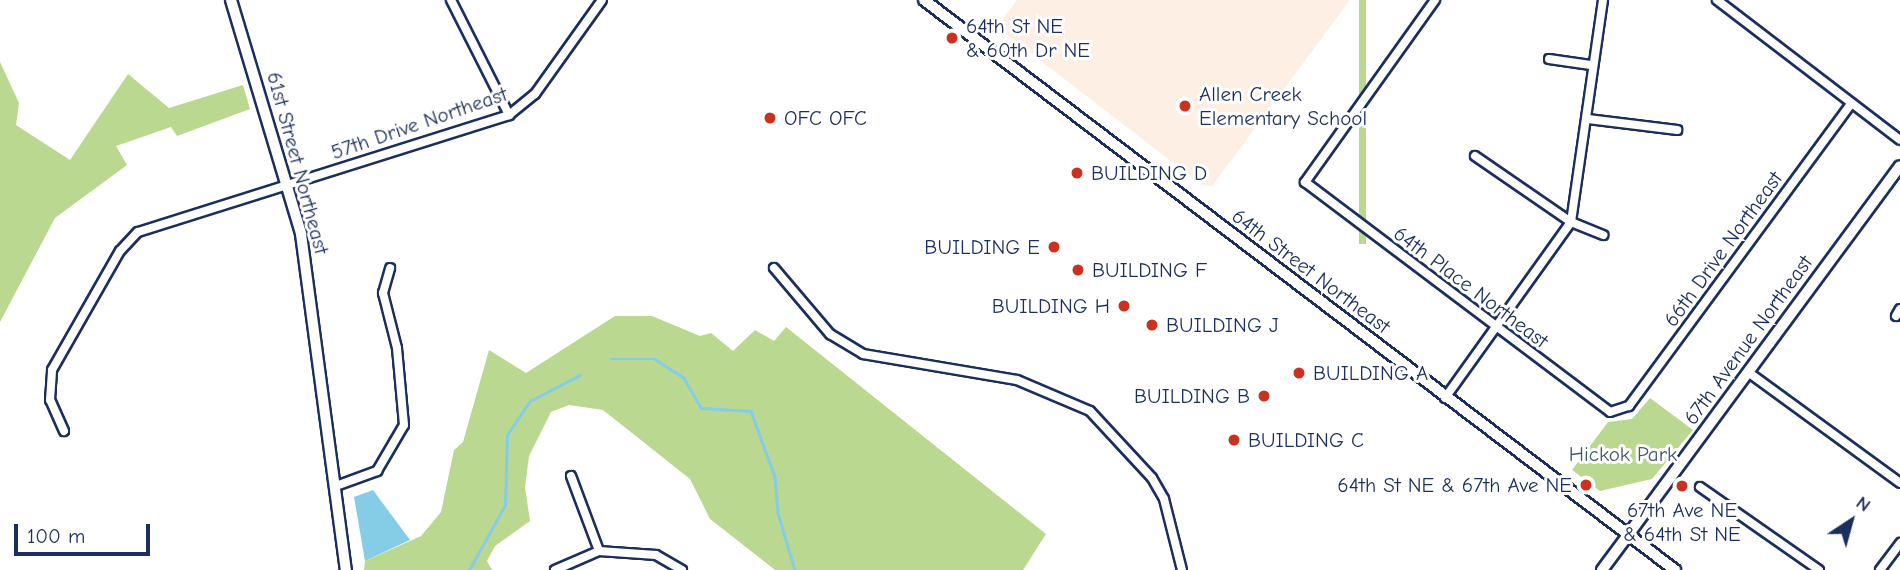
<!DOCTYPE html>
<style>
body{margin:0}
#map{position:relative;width:1900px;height:570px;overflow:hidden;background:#fff;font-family:"Comic Neue",sans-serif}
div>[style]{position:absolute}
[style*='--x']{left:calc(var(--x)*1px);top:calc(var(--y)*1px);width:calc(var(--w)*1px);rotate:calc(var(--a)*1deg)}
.built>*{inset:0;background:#feefe5}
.green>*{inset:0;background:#bad890;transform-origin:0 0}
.water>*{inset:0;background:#85cce6}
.stream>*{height:2.5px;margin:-1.25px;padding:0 1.25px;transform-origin:1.25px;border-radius:1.25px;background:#85cce6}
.roads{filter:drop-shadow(2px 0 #1b2f5e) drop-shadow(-2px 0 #1b2f5e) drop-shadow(0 2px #1b2f5e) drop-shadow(0 -2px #1b2f5e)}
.minor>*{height:8px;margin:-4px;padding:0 4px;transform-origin:4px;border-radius:4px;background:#fff}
.tertiary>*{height:10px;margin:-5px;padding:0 5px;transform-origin:5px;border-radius:5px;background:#fff}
.secondary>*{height:10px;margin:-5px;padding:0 5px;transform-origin:5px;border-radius:5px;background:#fff}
.dots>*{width:19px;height:19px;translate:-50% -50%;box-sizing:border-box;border:4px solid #fff;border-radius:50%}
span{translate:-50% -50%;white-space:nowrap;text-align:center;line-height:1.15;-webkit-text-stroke:6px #fff;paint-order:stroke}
.poi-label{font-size:21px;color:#1b2f5e}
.left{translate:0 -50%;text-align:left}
.right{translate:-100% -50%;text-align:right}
.street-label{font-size:21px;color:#1b2f5e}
.park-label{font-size:21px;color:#43596a}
.north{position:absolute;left:1816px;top:486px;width:70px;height:70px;-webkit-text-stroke:5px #fff;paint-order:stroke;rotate:36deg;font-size:19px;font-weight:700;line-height:28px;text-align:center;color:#1b2f5e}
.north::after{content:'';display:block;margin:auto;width:24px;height:32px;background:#1b2f5e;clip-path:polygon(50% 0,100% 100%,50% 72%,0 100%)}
.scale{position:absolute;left:14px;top:524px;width:136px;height:32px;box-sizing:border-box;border:4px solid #1b2f5e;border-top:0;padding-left:9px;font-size:21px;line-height:24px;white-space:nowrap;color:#1b2f5e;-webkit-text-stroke:5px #fff;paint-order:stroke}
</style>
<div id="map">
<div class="built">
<div style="clip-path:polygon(1017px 0,1350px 0,1212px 186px,1202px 185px,997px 27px)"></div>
</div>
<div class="green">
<div style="left:1359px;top:0;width:7px;height:244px"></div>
<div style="clip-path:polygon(0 62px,19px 103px,16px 125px,70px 160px,128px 74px,169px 108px,243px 85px,250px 109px,177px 136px,171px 127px,116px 146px,127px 165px,55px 218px,0 322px)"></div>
<div style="clip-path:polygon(615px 316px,652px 316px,700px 336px,711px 333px,733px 351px,755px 330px,774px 341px,786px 327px,1046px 534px,1023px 570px,775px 570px,710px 519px,690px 479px,603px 410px,569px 405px,551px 412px,529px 456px,525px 487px,530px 521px,495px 546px,487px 561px,492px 570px,364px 570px,365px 561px,421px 536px,441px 512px,454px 450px,463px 442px,489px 350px,526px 373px)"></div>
<div style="clip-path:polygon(1650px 398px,1693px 430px,1652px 479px,1600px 491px,1572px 470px,1608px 422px,1632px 419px)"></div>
</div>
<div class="water">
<div style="clip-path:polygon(373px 490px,410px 540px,365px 561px,354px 497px)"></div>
</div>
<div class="stream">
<div style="--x:611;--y:359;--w:44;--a:0"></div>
<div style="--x:655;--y:359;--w:35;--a:33"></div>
<div style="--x:684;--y:378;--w:34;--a:60"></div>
<div style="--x:701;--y:408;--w:50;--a:3.4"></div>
<div style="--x:751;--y:411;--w:70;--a:70"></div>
<div style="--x:775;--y:477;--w:36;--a:85"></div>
<div style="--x:778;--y:513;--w:59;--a:73.4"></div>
<div style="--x:469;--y:570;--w:74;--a:-61"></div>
<div style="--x:505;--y:505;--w:70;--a:-88.4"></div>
<div style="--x:507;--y:435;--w:41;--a:-55.9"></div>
<div style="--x:530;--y:401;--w:56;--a:-27.5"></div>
</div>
<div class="roads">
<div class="minor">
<div style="--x:451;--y:0;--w:129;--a:63.2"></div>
<div style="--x:1435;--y:0;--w:224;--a:125.5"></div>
<div style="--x:1305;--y:182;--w:382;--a:37"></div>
<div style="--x:1610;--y:412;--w:20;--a:-18"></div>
<div style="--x:1629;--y:406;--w:375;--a:-53.7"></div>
<div style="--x:1717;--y:0;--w:230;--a:37.4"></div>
<div style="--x:1549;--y:59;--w:42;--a:8.1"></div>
<div style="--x:1588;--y:119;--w:90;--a:7"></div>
<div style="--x:1475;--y:156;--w:116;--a:34.5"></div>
<div style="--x:1571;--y:222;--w:35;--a:22"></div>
<div style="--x:774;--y:268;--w:87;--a:49.7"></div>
<div style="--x:830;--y:334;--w:39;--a:31"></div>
<div style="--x:863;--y:354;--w:156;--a:9.6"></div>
<div style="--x:1017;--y:380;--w:79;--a:23"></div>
<div style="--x:1090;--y:411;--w:91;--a:47.2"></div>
<div style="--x:1152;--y:478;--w:24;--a:60"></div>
<div style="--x:1164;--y:499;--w:73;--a:75.8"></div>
<div style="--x:1896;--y:316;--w:8;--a:-60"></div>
<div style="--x:1748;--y:372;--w:188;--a:36.1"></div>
<div style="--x:1445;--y:398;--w:216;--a:-54.4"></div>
<div style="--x:1571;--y:222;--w:224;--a:-81.8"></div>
<div style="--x:64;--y:431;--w:34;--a:-114"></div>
<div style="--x:50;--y:400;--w:30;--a:-86"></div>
<div style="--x:52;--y:370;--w:137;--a:-60.3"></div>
<div style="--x:120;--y:251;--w:26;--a:-47"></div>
<div style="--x:138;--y:232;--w:389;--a:-17.5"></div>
<div style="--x:509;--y:115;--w:33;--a:-39"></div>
<div style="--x:535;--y:94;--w:115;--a:-54.5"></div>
<div style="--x:571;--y:476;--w:80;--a:69.5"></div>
<div style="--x:599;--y:551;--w:57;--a:4"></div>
<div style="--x:656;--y:555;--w:30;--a:30"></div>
<div style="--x:336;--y:486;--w:44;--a:-20.1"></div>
<div style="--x:377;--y:471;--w:53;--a:-59.6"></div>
<div style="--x:404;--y:425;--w:77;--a:-95.2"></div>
<div style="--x:397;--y:348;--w:57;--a:-104.3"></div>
<div style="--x:383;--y:293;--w:26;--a:-74"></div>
<div style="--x:1700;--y:487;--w:145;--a:34.9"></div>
<div style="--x:555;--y:570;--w:48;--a:-23.4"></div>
<div style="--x:1880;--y:570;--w:34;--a:-53"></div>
</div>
<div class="tertiary">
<div style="--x:231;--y:0;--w:244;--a:73.3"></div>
<div style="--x:301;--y:234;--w:339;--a:82.4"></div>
<div style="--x:1602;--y:570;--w:44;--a:-53.4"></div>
</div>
<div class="secondary">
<div style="--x:924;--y:0;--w:943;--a:37.2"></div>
<div style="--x:1628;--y:535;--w:458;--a:-53.6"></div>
</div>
</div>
<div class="dots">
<div style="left:952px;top:38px;background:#c8321e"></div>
<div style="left:1185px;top:106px;background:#c8321e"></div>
<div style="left:770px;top:118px;background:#c8321e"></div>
<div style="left:1077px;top:173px;background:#c8321e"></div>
<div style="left:1054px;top:247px;background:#c8321e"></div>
<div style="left:1078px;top:270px;background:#c8321e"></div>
<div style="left:1124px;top:306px;background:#c8321e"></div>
<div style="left:1152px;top:325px;background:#c8321e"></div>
<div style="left:1299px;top:373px;background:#c8321e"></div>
<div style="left:1264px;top:396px;background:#c8321e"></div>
<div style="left:1234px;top:440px;background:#c8321e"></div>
<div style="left:1586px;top:485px;background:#c8321e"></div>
<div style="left:1682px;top:486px;background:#c8321e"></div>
</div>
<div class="poi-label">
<span class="left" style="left:966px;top:38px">64th St NE<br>&amp; 60th Dr NE</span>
<span class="left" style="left:1199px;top:106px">Allen Creek<br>Elementary School</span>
<span class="left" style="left:784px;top:118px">OFC OFC</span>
<span class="left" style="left:1091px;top:173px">BUILDING D</span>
<span class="right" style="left:1040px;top:247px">BUILDING E</span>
<span class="left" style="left:1092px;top:270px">BUILDING F</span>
<span class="right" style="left:1110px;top:306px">BUILDING H</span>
<span class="left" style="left:1166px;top:325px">BUILDING J</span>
<span class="left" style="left:1313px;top:373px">BUILDING A</span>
<span class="right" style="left:1250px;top:396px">BUILDING B</span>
<span class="left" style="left:1248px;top:440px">BUILDING C</span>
<span class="right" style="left:1572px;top:485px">64th St NE &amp; 67th Ave NE</span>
<span style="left:1682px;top:522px">67th Ave NE<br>&amp; 64th St NE</span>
</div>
<div class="street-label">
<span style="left:419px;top:123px;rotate:-19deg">57th Drive Northeast</span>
<span style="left:298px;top:163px;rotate:75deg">61st Street Northeast</span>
<span style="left:1723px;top:249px;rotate:-54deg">66th Drive Northeast</span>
<span style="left:1311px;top:271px;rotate:37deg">64th Street Northeast</span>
<span style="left:1471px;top:287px;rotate:37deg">64th Place Northeast</span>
<span style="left:1748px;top:340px;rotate:-54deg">67th Avenue Northeast</span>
</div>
<div class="park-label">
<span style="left:1623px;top:454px">Hickok Park</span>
</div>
<div class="north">N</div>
<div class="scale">100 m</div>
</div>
